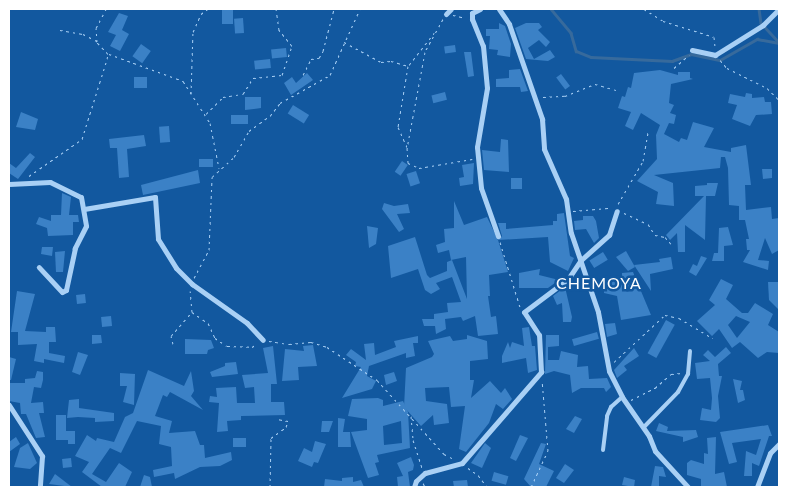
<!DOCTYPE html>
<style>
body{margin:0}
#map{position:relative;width:788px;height:496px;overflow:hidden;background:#12589f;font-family:Lato,sans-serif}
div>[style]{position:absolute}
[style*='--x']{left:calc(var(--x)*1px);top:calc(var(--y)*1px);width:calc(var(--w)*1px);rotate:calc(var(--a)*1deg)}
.stream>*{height:2.5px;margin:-1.25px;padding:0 1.25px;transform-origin:1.25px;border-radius:1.25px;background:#376a9c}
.building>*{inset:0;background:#3b81c6;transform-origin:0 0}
.path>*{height:1px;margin-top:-0.5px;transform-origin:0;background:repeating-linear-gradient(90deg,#a9d0f5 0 2.5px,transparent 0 6.5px)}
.service>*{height:4px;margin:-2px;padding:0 2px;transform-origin:2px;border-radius:2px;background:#a9d0f5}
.minor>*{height:5px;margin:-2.5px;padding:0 2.5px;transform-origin:2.5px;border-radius:2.5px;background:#a9d0f5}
span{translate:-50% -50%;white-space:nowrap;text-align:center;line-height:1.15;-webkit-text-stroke:5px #12589f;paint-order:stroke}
.quarter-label{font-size:16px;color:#fff;letter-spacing:1px}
.frame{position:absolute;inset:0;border:10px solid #fff;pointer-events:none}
</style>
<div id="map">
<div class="stream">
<div style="--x:551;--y:9;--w:31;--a:50"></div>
<div style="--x:571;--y:33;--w:19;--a:74"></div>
<div style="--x:576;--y:51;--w:16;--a:22"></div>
<div style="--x:591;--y:57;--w:81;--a:2.8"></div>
<div style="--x:672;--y:61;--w:20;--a:-20"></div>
<div style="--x:691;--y:54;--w:30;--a:12"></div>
<div style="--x:720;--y:60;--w:43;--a:-29.6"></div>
<div style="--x:757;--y:39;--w:22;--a:10"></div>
<div style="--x:759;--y:9;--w:14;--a:82"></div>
<div style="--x:761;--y:23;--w:26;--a:47"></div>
</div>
<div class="building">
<div style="left:222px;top:9px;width:11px;height:15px"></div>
<div style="clip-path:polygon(119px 13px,128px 16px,122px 30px,129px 34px,120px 51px,110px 46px,116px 35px,108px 32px)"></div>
<div style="left:243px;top:18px;width:15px;height:9px;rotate:86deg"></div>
<div style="clip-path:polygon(499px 23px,505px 26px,511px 44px,510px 57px,497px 55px,498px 50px,489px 49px,490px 36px,486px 36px,486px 29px,499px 29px)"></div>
<div style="clip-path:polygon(526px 23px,539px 23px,542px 27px,538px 30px,550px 42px,546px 47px,539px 40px,528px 48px,534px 59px,550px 50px,555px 57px,548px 61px,526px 59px,515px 28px)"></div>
<div style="left:141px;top:44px;width:12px;height:15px;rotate:35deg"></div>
<div style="left:455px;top:45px;width:7px;height:11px;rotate:82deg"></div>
<div style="left:286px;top:48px;width:9px;height:15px;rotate:84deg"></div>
<div style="clip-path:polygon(464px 52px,471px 52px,474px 76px,468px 77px)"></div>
<div style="left:270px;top:59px;width:9px;height:16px;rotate:84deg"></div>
<div style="clip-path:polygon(520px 69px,528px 91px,521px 92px,520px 87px,496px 87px,496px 79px,509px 78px,509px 70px)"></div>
<div style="clip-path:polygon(660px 70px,678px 75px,678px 72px,690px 72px,690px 78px,693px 79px,671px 84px,669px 103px,674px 105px,670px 113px,676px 115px,674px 124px,669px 123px,664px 134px,679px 142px,681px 138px,687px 140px,693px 122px,714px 128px,704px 147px,731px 152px,731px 148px,746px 145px,751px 185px,745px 185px,746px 210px,771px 207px,772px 219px,779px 218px,779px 250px,772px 254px,765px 238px,758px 260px,769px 261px,768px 270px,743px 262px,750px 250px,747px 250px,746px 239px,749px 239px,745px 220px,739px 220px,739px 206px,729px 205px,728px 168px,725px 157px,721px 157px,720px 168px,654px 175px,673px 183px,674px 206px,656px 204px,658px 192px,637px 181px,657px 159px,656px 135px,660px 125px,641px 113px,633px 130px,625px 126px,631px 112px,618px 108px,622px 96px,625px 97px,628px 87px,631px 88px,634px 73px)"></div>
<div style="clip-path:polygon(307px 73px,313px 80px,291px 95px,284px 83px,292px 77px,296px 83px)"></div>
<div style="left:561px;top:74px;width:15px;height:6px;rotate:53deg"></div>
<div style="left:134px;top:77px;width:13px;height:11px"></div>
<div style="left:445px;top:92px;width:8px;height:14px;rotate:76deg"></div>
<div style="clip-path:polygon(746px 93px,752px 94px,752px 98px,764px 97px,765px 102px,771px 102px,772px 114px,756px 115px,750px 126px,732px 119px,737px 105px,728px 103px,730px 94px,745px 97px)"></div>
<div style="clip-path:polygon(245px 97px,261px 97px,261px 108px,245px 110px)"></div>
<div style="left:293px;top:105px;width:19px;height:10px;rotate:32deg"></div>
<div style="clip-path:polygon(21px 112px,38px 119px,35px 130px,16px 127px)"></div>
<div style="left:248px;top:115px;width:9px;height:17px;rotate:90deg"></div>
<div style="left:169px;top:126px;width:16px;height:10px;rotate:86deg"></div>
<div style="clip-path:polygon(144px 135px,146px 146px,127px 149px,129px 177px,119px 178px,117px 148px,110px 148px,109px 139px)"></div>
<div style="clip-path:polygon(501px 139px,508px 140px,509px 172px,484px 170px,482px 150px,500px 152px)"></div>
<div style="clip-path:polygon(30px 153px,35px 157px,18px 179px,9px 173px,9px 163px,16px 168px)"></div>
<div style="left:213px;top:159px;width:8px;height:14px;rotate:90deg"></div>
<div style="left:402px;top:161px;width:7px;height:13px;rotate:34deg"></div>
<div style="clip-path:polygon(474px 163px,473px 184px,460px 186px,459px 178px,464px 177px,462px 165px)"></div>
<div style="clip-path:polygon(762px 169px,772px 169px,772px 178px,763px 179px)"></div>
<div style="clip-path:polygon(198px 170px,200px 183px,143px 195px,141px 185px)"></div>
<div style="left:416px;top:171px;width:13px;height:10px;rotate:72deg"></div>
<div style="left:511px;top:178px;width:11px;height:11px"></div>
<div style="clip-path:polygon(707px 183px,718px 183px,715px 196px,706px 196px,705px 240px,685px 225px,685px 252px,678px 252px,677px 233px,670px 240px,666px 235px,704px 196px,695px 196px,695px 186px,707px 185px)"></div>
<div style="clip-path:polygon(62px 193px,71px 197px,69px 215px,78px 215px,79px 222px,73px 222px,73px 235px,48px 236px,47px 228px,36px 224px,39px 217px,51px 221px,51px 215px,61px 215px)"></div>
<div style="clip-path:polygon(454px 201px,464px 225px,487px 217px,498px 240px,502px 236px,498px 223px,506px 223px,506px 229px,553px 225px,553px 221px,557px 221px,557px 214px,564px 213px,570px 256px,574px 258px,568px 271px,550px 262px,548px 237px,498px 240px,508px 272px,489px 275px,490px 296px,488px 296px,491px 317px,496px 316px,498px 334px,478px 336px,475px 316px,463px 321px,461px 317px,445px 319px,446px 329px,436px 334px,435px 326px,424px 326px,422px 319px,434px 319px,434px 314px,448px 312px,447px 303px,461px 302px,452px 277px,436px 283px,440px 289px,431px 294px,425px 290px,418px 269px,391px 278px,388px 246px,415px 237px,427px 275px,430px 278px,447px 271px,447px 262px,452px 260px,467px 299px,466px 257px,451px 260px,449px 250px,438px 253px,436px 245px,445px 242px,444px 229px,454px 228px)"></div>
<div style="clip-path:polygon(384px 203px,394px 206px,408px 204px,410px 213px,397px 214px,404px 229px,399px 232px,382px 209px)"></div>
<div style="clip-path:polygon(583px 216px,593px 216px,596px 221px,599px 238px,594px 243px,586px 229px,575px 230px,574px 221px,583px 220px)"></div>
<div style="clip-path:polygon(367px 226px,378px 228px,376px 244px,369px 248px)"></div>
<div style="clip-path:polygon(728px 227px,733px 245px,724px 246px,724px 261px,712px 261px,714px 253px,718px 253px,719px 228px)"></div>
<div style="clip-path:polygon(42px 247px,53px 247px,52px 256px,41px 254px)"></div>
<div style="clip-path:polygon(65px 251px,63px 272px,56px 272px,55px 252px)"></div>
<div style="clip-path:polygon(626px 251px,635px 267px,628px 271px,616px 257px)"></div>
<div style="left:603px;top:252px;width:9px;height:16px;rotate:58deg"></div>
<div style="clip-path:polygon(701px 256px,707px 258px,696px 276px,689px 272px,693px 264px,697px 266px)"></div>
<div style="clip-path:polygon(671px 257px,673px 269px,650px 274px,651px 291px,634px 265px,660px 262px,659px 259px)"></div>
<div style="clip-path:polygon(540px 269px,539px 275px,559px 280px,548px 288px,519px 288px,519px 273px)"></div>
<div style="clip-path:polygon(633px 272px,651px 315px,621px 320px,617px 296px,604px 293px,604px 278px,622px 278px,622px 273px)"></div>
<div style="clip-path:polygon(evenodd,721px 279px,733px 285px,726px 299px,742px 313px,748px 313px,755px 303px,773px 314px,768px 325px,779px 332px,779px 353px,767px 352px,758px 358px,740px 342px,732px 348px,719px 329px,712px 336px,697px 321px,715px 305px,709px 300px,721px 279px,736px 316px,750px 322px,737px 338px,728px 325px,736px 316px)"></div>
<div style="clip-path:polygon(768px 282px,779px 282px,779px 310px,769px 300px)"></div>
<div style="clip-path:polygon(565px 287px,572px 317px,571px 322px,563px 322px,562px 303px,557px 305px,553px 296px)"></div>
<div style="clip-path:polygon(17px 291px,35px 294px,25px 331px,46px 332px,46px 327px,55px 327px,56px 342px,49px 342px,49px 353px,65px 356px,64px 363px,44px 359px,44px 363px,34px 361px,37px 344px,18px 345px,18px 332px,11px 332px)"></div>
<div style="left:85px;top:294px;width:9px;height:9px;rotate:84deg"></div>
<div style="left:111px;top:316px;width:10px;height:10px;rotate:84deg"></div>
<div style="left:666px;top:320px;width:10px;height:38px;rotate:29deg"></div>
<div style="clip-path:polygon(615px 323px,617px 334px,607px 337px,605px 324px)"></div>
<div style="clip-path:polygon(529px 327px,532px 346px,535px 346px,537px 370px,528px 373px,526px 358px,502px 363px,502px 356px,508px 342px,510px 348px,512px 342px,524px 346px,522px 328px)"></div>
<div style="left:597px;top:332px;width:7px;height:26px;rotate:74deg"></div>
<div style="clip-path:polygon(92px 335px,101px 335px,102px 343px,92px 344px)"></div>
<div style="clip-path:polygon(467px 335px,487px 341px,488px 359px,470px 361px,470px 380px,474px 380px,471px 398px,490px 381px,501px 393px,505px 388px,512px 399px,503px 409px,496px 404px,489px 423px,466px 452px,459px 449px,465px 406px,451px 407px,449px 387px,425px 388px,426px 401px,447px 404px,449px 423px,434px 425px,433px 415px,421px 426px,404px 407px,406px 368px,432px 357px,434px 354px,428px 341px,450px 336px,453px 341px,467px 339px)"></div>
<div style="clip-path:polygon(546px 335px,559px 335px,559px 346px,548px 347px,548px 360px,559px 360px,561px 351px,578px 355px,577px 367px,588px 366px,589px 379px,607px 378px,611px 387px,606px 392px,604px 388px,581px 388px,572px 393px,570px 375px,554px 371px,545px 374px)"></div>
<div style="clip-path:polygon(418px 336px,418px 343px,413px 343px,415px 356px,406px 358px,406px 353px,369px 366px,367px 376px,376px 381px,372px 389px,342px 398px,361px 367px,355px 366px,356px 362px,346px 355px,351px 349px,366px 360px,364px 344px,374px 343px,375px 355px,396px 347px,394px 341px)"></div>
<div style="clip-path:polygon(185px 339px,211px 340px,214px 348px,208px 350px,207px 354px,185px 354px)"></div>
<div style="clip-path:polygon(313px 345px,317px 366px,298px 367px,299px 380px,282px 381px,285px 349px,304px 351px,303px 346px)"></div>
<div style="clip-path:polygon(273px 346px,277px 384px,271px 384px,271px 402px,284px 402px,285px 415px,241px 416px,241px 420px,227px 421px,228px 431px,217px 432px,219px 403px,209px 402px,210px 396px,217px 397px,216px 388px,236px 387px,237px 403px,255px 403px,254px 387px,245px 388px,242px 375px,268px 373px,263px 348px)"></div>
<div style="clip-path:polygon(726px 347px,731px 353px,718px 364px,719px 376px,722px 376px,718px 396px,720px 418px,716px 422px,700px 420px,702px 408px,711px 410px,712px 398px,710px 378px,697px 379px,695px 363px,710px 361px,703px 355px,708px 350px,715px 357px)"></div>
<div style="clip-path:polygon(634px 348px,639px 356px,624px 366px,627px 370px,617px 378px,614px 370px)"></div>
<div style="clip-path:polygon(78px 352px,88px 355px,80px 375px,72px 372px)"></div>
<div style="clip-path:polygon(9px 357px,16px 359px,11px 380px,9px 380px)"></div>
<div style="clip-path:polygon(236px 362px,238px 374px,212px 377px,210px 372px,225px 366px,225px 363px)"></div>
<div style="clip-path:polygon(148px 370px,184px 386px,191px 371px,194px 391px,191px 396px,203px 410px,170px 392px,167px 397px,163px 395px,155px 416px,172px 421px,169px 433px,195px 431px,200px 445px,204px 445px,205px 458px,231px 452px,232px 460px,220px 466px,200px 467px,175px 479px,174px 473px,154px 477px,153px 470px,172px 466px,171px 447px,159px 444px,161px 426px,137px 421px,121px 453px,110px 448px,92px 474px,106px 482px,119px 463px,132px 472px,125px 487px,102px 487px,82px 472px,89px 462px,75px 456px,87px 435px,96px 441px,97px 438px,114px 442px,125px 417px,133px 413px)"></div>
<div style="clip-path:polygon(37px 371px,43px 372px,43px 380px,41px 388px,34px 387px,31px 403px,43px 402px,44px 413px,39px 413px,45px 437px,36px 438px,26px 414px,21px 414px,20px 403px,9px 401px,10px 383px,25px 383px,25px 379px,35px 378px)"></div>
<div style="clip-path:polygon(394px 372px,397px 381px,386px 385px,384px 375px)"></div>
<div style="clip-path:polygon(120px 373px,135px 374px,134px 405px,123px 402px,127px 386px,120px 386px)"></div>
<div style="clip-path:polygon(733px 379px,742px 381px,740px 390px,743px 390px,745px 400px,738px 403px)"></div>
<div style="clip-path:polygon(evenodd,378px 398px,383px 400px,383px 406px,403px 401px,408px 412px,410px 448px,377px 455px,379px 462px,375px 463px,379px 475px,368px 478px,351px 432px,367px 430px,367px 419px,348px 416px,352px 399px,378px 398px,401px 421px,402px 443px,384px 445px,383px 426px,401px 421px)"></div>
<div style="clip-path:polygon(79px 399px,79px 408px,114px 413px,114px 421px,95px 422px,95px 418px,78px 417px,67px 418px,69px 400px)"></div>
<div style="clip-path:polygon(56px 415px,66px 415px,66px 431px,75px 431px,75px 444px,68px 444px,68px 440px,56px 440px)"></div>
<div style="clip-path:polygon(575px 416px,582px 419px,574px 433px,566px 429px)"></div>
<div style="clip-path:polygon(338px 418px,345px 419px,343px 432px,350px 432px,351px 447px,338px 447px)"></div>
<div style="clip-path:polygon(322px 421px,333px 421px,329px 432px,321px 432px)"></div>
<div style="clip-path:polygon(659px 423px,668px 427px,667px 431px,696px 430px,698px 437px,683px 442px,683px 437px,656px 431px)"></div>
<div style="clip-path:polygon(768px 425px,772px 436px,769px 436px,759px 466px,752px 463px,752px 476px,744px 476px,746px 451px,756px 455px,761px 439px,732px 443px,737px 462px,729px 464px,720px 432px)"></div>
<div style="clip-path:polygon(520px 435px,528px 438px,516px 461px,510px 458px)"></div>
<div style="clip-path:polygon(16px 437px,20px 444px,9px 452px,9px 442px)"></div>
<div style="clip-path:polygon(716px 437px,715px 474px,724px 472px,727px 487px,701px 487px,701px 479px,687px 475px,687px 463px,691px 460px,704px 464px,704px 453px,708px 454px,707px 438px)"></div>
<div style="left:246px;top:438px;width:9px;height:13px;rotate:90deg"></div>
<div style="clip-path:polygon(315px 441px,326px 444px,318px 463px,314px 462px,312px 467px,298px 461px,304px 448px,312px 452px)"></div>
<div style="clip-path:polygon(28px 443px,37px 463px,30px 469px,14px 467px,20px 448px)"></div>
<div style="clip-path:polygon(485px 443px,491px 448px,482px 468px,471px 463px)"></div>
<div style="clip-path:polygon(541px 443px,546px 444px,539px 464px,554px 471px,546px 487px,531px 487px,524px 479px)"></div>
<div style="clip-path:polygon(411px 457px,414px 465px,413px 470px,408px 472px,410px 487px,398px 487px,397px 477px,403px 476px,397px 463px)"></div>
<div style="left:71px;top:458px;width:9px;height:9px;rotate:84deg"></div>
<div style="clip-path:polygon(565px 464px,574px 470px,564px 483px,556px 478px)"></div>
<div style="clip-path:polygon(655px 466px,663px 467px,666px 477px,659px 476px,659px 487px,651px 487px)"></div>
<div style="left:494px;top:472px;width:15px;height:9px;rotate:16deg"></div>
<div style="clip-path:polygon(55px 474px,72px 487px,49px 484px)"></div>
<div style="clip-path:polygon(144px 475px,150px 477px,152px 487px,140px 487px)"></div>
<div style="clip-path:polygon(353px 477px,353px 482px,361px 480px,364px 487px,324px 487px,325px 479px,342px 481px,342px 478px)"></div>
<div style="clip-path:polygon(624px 477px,635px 480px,634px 487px,622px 485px)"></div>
<div style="clip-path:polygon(467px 480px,468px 487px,454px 487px,453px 481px)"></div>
</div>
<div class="path">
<div style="--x:644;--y:9;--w:22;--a:32"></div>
<div style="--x:663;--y:21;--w:53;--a:17.4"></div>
<div style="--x:714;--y:37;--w:10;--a:84"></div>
<div style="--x:453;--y:15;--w:13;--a:13"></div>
<div style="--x:443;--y:19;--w:38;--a:119"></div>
<div style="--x:425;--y:52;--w:98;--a:100.6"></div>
<div style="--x:407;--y:148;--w:15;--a:86"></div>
<div style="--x:408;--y:163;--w:12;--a:24"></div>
<div style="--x:419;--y:168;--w:54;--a:-9.6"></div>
<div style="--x:60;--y:30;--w:23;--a:10"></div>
<div style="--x:83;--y:34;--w:16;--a:27"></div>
<div style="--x:344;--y:42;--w:42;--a:28.4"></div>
<div style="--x:381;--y:62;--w:10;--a:-6"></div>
<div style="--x:391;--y:61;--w:18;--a:16"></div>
<div style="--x:408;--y:66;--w:62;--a:99.3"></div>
<div style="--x:398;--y:127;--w:22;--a:66"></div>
<div style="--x:109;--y:54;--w:79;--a:20"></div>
<div style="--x:183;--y:81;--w:50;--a:57.3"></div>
<div style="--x:210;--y:123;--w:46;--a:78.7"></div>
<div style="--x:720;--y:60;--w:11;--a:49"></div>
<div style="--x:727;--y:68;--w:45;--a:26.6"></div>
<div style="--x:767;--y:88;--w:17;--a:45"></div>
<div style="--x:409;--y:65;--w:41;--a:-52"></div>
<div style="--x:674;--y:68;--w:20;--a:-41"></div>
<div style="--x:303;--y:75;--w:18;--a:-63"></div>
<div style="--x:311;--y:59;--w:8;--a:-7"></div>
<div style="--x:319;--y:58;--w:8;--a:-60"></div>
<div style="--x:323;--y:51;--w:43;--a:-75.3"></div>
<div style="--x:191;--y:94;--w:62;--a:-88.2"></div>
<div style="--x:193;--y:32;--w:20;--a:-66"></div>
<div style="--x:201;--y:14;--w:9;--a:-36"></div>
<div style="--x:543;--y:97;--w:22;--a:-3"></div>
<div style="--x:565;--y:96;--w:32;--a:-22"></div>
<div style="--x:595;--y:84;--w:25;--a:16"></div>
<div style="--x:206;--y:114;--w:24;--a:-45"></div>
<div style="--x:223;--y:97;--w:20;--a:-9"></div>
<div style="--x:243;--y:94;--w:19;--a:-58"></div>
<div style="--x:253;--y:78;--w:29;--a:-6"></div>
<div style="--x:282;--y:75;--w:31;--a:-71"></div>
<div style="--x:292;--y:46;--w:21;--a:-129"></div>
<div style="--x:279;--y:30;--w:21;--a:-98"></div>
<div style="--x:29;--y:176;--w:65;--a:-34.9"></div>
<div style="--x:82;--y:139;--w:84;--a:-72.6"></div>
<div style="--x:107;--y:59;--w:5;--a:-79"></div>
<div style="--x:108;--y:54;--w:16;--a:-133"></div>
<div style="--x:97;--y:42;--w:14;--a:-94"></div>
<div style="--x:96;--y:28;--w:21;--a:-62"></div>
<div style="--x:618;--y:204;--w:50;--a:-59.8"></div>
<div style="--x:643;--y:161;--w:29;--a:-80"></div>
<div style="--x:573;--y:211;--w:38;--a:-5"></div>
<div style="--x:624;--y:213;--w:26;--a:25"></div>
<div style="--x:648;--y:224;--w:13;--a:58"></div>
<div style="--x:655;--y:235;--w:10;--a:11"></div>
<div style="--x:665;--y:237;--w:9;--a:49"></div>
<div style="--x:500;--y:242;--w:68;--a:72.9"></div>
<div style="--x:194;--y:278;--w:32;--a:-62"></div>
<div style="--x:209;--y:250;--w:73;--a:-87.6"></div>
<div style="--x:212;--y:177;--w:30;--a:-42"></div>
<div style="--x:234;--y:157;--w:30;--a:-60"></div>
<div style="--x:249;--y:131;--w:26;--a:-36"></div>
<div style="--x:270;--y:116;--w:16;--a:-52"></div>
<div style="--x:280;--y:103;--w:57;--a:-29.2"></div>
<div style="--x:330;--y:75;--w:72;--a:-65.6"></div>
<div style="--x:192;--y:312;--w:19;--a:35"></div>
<div style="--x:208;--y:323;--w:17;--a:65"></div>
<div style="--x:215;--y:338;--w:14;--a:34"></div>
<div style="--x:227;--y:346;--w:25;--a:2"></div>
<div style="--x:252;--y:347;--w:6;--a:-31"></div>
<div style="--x:269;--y:341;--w:20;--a:9"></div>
<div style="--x:289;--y:344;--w:22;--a:-5"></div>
<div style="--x:311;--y:342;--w:17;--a:17"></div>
<div style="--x:327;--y:347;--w:60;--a:33.4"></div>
<div style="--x:377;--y:380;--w:100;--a:47.8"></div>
<div style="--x:444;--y:454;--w:9;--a:27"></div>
<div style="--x:173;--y:344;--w:8;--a:-104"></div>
<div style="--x:171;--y:336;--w:32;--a:-49"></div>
<div style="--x:192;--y:312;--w:21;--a:-95"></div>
<div style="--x:614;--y:362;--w:69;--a:-42.7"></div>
<div style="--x:665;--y:315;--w:14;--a:12"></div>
<div style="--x:679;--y:318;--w:39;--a:31"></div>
<div style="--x:631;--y:400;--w:27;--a:-27"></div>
<div style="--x:655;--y:388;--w:21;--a:-41"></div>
<div style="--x:671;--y:374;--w:11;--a:-5"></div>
<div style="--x:411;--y:416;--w:24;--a:85"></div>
<div style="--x:413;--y:440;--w:29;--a:72"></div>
<div style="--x:468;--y:468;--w:12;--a:35"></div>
<div style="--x:478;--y:475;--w:15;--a:53"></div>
<div style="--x:423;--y:483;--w:4;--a:63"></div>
<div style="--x:270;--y:487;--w:49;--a:-88.8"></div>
<div style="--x:271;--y:438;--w:19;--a:-36"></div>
<div style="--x:286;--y:427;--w:6;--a:-72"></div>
<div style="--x:288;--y:421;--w:11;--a:-170"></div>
<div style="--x:531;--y:487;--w:40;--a:-65"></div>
<div style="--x:548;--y:451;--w:71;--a:-94.8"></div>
</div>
<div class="service">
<div style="--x:644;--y:427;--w:49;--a:-45.8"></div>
<div style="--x:678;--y:392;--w:21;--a:-61"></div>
<div style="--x:688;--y:374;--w:23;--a:-85"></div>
<div style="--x:603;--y:450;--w:34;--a:-83"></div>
<div style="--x:607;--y:416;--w:10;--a:-66"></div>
<div style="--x:611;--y:407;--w:15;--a:-42"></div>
</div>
<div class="minor">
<div style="--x:480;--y:9;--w:9;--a:153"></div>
<div style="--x:472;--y:13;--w:6;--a:90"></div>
<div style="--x:472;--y:19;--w:29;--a:68"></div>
<div style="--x:483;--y:46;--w:42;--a:84.6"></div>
<div style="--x:487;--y:88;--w:60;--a:99.6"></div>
<div style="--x:477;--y:147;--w:41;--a:84.4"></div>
<div style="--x:481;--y:188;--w:51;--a:70.5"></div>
<div style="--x:499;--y:9;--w:18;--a:56"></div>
<div style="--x:509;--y:24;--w:101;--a:70.8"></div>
<div style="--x:542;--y:119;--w:30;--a:86"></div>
<div style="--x:544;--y:149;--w:55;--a:66.3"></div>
<div style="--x:566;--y:199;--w:34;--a:82"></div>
<div style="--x:571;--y:233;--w:83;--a:71.1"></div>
<div style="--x:598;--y:312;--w:60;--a:79.4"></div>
<div style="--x:609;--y:371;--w:29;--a:63"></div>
<div style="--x:622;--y:397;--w:47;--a:55.3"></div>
<div style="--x:649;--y:436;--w:16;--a:68"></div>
<div style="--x:655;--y:451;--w:49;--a:47.5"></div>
<div style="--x:446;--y:14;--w:7;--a:-45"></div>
<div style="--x:692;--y:50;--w:24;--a:12"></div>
<div style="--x:715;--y:55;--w:57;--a:-32"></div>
<div style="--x:763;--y:25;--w:23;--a:-45"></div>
<div style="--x:9;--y:184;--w:41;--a:-2.8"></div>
<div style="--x:50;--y:182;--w:34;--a:26"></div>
<div style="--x:81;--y:197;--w:29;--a:80"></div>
<div style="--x:86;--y:226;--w:25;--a:117"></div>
<div style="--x:75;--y:248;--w:43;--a:102.1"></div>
<div style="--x:66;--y:290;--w:4;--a:153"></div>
<div style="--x:62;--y:292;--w:34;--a:-133"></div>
<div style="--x:84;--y:209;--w:72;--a:-9.6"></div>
<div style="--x:155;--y:197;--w:42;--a:85.9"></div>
<div style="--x:158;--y:239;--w:34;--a:58"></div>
<div style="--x:176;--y:268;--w:23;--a:45"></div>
<div style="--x:192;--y:284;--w:67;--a:35.3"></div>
<div style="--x:247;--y:323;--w:23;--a:47"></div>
<div style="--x:9;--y:405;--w:61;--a:57.1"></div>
<div style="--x:42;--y:456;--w:31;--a:94"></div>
<div style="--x:414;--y:487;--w:6;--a:-72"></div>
<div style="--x:416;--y:481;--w:12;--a:-42"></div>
<div style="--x:425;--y:473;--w:38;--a:-15"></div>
<div style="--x:462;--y:463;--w:121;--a:-49"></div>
<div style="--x:541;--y:372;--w:37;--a:-93"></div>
<div style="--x:539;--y:335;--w:27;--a:-123"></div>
<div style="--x:524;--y:312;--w:55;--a:-36.9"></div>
<div style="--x:568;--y:279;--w:23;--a:-56"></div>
<div style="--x:581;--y:260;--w:38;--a:-42"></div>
<div style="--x:609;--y:235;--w:25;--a:-72"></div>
<div style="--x:757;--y:487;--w:36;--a:-69"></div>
<div style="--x:770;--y:453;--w:13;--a:-45"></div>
</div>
<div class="quarter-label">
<span style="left:599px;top:283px">CHEMOYA</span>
</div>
<div class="frame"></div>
</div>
